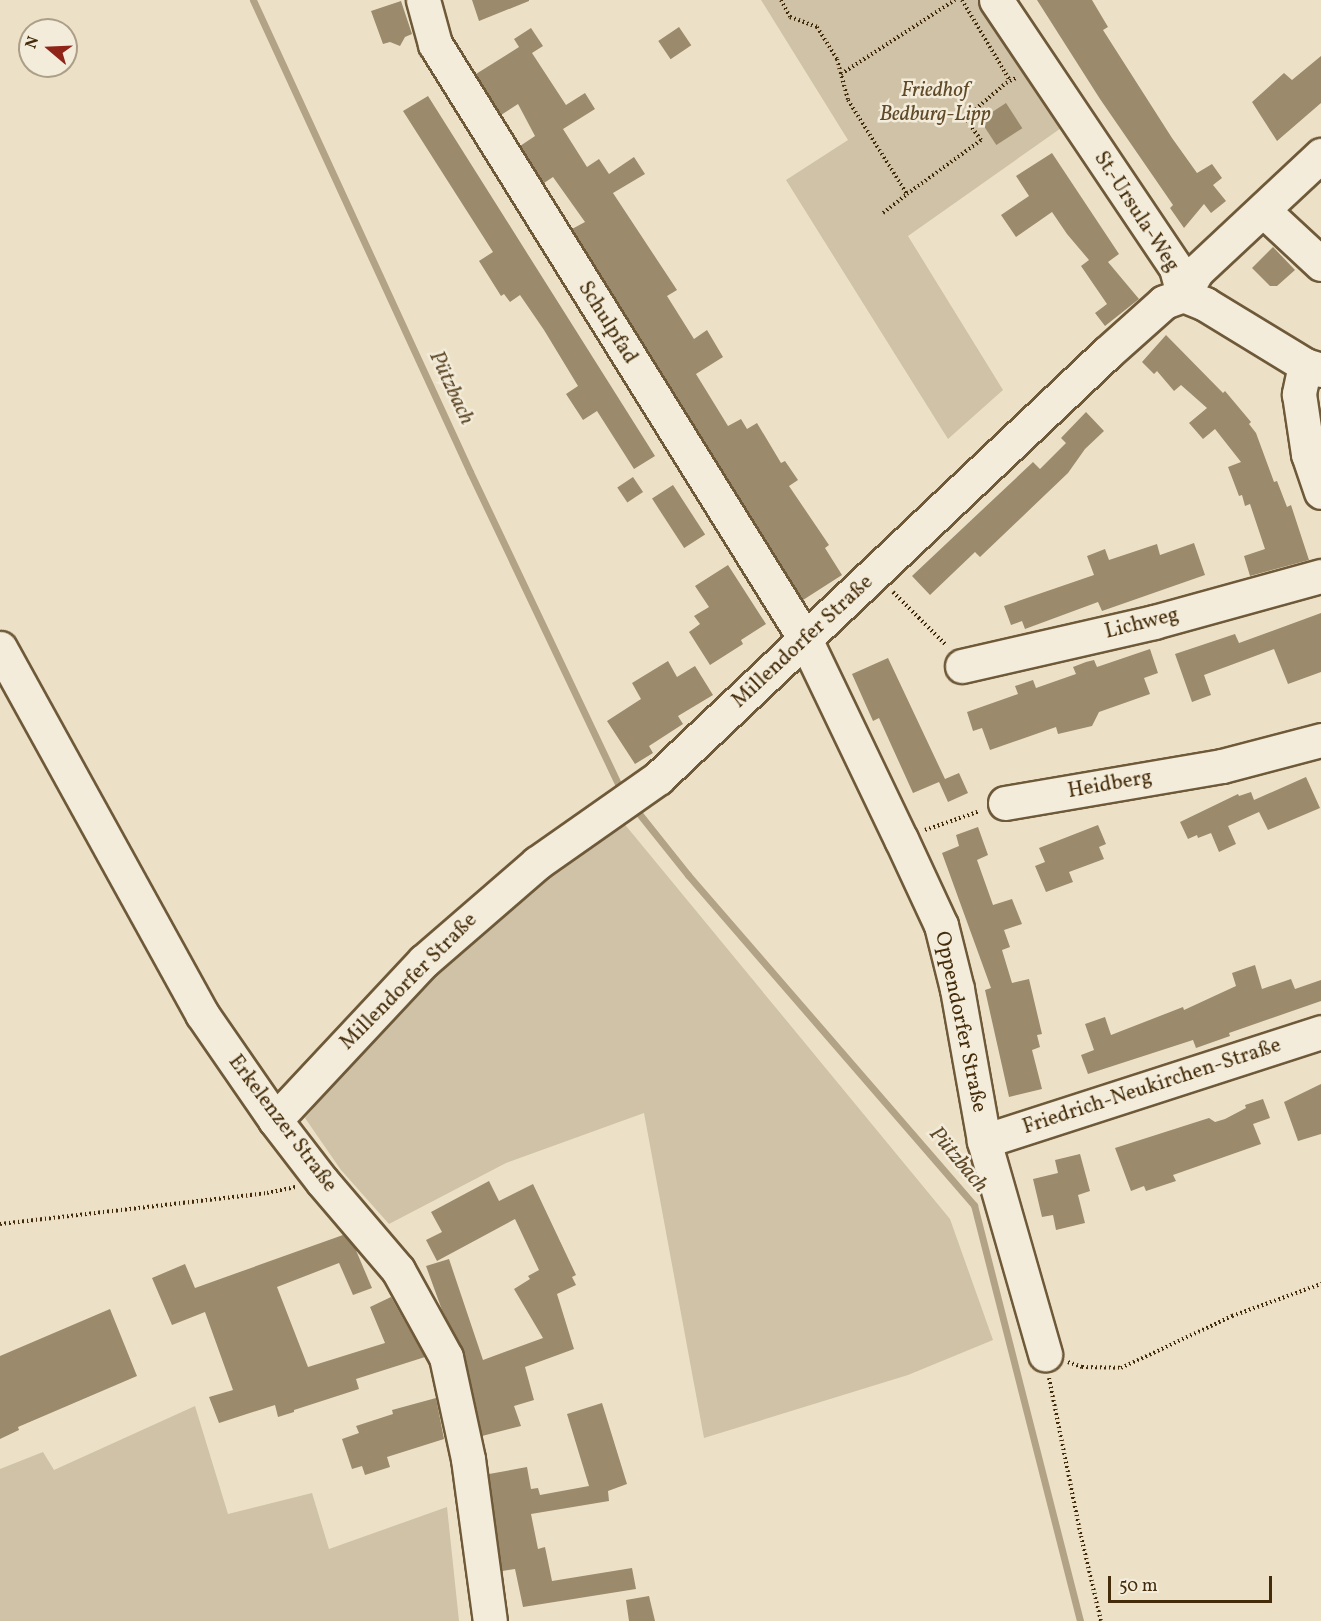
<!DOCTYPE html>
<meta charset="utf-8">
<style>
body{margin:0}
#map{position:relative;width:1321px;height:1621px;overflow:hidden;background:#ece1c6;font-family:Vollkorn,serif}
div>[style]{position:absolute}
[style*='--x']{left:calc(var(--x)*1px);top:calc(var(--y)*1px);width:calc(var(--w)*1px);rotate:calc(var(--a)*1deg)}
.green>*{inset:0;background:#cfc2a6}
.stream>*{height:7px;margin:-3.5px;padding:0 3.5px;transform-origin:3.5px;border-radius:3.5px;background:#b3a386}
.building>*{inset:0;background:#9b8a6c;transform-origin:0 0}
.path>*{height:4px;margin-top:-2px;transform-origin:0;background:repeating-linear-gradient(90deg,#442c0a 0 1.5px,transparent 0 4.5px)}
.roads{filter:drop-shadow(2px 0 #6e5939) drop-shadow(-2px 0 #6e5939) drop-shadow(0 2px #6e5939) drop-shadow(0 -2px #6e5939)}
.minor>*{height:33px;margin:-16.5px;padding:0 16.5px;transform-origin:16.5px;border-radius:16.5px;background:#f3ecda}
span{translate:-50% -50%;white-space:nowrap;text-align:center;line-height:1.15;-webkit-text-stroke:5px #f3ecda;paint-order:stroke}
.park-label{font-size:21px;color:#604a29;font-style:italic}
.street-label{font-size:21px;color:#442c0a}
.water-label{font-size:22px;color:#604a29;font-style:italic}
.north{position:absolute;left:18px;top:18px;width:60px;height:60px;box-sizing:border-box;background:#f3ecda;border:2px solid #ad9f87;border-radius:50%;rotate:289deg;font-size:16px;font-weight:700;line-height:24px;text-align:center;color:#442c0a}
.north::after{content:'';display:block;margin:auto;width:21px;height:27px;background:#8f2418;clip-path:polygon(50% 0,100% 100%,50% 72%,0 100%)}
.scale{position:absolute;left:1108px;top:1576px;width:164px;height:27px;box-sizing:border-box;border:3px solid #442c0a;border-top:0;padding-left:8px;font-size:18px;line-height:21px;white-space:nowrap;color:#442c0a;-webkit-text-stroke:4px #f3ecda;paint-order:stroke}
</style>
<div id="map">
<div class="green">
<div style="clip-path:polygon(761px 0,978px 0,1064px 126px,908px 236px,1003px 390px,948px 439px,786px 180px,848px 140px)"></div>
<div style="clip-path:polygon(622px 821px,950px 1219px,993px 1340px,908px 1375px,704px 1438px,644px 1113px,506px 1163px,389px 1224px,341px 1170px,305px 1118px,434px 968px,555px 866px)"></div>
<div style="clip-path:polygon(195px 1406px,228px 1514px,312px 1493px,329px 1549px,447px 1507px,459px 1621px,0 1621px,0 1469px,43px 1452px,54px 1470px)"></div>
</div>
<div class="stream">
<div style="--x:253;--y:0;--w:519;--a:65.31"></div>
<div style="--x:470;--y:472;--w:350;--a:64.6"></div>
<div style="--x:637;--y:811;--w:82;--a:51.4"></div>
<div style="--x:688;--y:875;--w:437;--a:49.1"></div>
<div style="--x:974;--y:1205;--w:429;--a:75.7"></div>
</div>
<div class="building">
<div style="clip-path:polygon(472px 0,529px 0,529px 1px,479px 21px)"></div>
<div style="clip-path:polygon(1037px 0,1092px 0,1108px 27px,1103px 30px,1172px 138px,1197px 173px,1212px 164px,1222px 178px,1213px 185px,1226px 201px,1211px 213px,1204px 204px,1184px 228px,1170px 208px,1173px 205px,1100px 99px)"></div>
<div style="clip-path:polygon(401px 1px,412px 34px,405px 37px,400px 46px,390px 42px,383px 44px,371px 11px)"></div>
<div style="left:679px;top:27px;width:22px;height:25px;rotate:56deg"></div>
<div style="clip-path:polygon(531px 28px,543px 46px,532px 53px,566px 105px,585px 93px,595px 109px,563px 129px,587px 167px,599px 159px,609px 174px,634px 157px,645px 174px,613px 193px,677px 290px,667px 296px,694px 339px,707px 330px,723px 357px,696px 374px,728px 426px,741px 419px,747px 429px,757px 423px,781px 463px,785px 461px,798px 480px,789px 486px,829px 545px,825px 548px,842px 575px,803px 600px,572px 229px,585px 222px,553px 177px,544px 183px,520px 146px,535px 136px,518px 104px,501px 115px,476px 74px,519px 47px,514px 39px)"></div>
<div style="clip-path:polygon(1321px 56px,1321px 103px,1277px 141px,1252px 102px,1284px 73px,1292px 80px)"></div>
<div style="clip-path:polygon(428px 96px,655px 456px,634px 469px,597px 411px,583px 420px,566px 394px,578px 386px,544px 330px,520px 295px,510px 302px,504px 294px,501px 296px,479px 261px,493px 252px,403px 111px)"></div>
<div style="left:1006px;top:103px;width:30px;height:31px;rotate:57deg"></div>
<div style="clip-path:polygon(1052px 153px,1119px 254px,1108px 262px,1139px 299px,1105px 326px,1095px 313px,1107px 304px,1081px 266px,1089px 260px,1067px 234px,1052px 212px,1016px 237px,1001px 215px,1029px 196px,1016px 176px)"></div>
<div style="clip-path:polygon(1273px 247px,1295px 270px,1277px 286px,1270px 286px,1252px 268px)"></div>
<div style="clip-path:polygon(1166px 335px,1223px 393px,1225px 391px,1251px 422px,1249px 424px,1256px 433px,1274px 482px,1277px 481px,1287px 507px,1291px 505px,1309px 560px,1250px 576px,1244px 556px,1265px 549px,1250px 504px,1245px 506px,1242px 495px,1239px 496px,1228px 467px,1241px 462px,1215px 429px,1203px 439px,1189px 423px,1207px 408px,1181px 385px,1174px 391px,1157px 371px,1154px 374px,1142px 362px)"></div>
<div style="clip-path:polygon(1086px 412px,1104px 431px,1085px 449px,1068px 473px,980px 557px,975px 552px,930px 595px,912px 576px,1033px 462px,1040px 469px,1066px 443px,1061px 438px)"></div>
<div style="left:633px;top:477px;width:18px;height:19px;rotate:56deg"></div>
<div style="left:673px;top:485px;width:59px;height:25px;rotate:57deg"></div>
<div style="clip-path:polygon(1194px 543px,1205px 575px,1102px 611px,1098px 602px,1025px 629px,1022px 621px,1011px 625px,1004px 606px,1094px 575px,1087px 556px,1105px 549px,1109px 560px,1157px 544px,1160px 555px)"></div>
<div style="clip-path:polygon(728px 565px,766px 624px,741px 640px,743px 644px,710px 665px,689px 632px,700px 624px,694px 616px,709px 607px,695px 586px)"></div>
<div style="clip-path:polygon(1321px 613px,1321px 672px,1288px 684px,1274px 649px,1204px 675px,1211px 695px,1192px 702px,1175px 654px,1235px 634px,1239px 643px)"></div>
<div style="clip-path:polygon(1150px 649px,1158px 673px,1144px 678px,1150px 694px,1099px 712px,1092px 726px,1058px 734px,1056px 727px,990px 750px,982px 728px,973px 731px,967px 712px,1018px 694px,1015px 686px,1033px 680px,1036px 688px,1076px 674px,1073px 667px,1086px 662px,1094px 660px,1097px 667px)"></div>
<div style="clip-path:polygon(888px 658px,945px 779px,959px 773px,968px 793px,948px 802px,939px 782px,913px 793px,879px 718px,873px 721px,852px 674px)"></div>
<div style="clip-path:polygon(668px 661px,677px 677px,695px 666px,713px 695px,678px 716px,683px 724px,649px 746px,653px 753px,635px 764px,607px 721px,641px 699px,632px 683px)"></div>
<div style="clip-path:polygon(1306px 777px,1320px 808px,1268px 830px,1259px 812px,1228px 826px,1236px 844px,1219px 852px,1211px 833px,1198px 838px,1197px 835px,1188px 839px,1180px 822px,1238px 794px,1239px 796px,1251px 792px,1254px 800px)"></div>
<div style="clip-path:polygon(1098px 825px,1106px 844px,1099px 847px,1104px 859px,1069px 872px,1073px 882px,1046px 892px,1035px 866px,1045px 862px,1039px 848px)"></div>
<div style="clip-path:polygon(978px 827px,988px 855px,977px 860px,993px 905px,1012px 899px,1022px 924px,1004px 930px,1010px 947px,1002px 950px,1012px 983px,1029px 979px,1042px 1034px,1037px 1035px,1040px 1047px,1032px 1050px,1042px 1089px,1009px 1097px,985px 990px,991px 988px,942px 853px,959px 846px,956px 835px)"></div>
<div style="clip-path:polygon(1255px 965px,1262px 989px,1291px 979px,1295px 989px,1321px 980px,1321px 1001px,1229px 1033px,1230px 1036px,1196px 1048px,1193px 1040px,1088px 1074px,1081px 1055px,1094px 1050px,1085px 1024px,1105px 1017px,1111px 1035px,1183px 1007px,1184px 1010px,1236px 986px,1232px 973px)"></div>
<div style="clip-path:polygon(1321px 1084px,1321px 1134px,1298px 1141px,1284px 1102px)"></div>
<div style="clip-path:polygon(1263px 1099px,1270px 1118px,1253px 1124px,1261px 1144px,1173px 1175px,1176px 1181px,1146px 1191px,1144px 1186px,1131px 1191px,1115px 1148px,1209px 1118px,1215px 1122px,1225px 1119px,1246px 1108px,1245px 1105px)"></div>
<div style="clip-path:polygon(1080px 1154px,1090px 1191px,1078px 1195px,1085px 1223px,1056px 1230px,1053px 1215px,1042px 1217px,1033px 1179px,1058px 1173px,1055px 1160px)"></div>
<div style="clip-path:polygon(489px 1181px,499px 1201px,533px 1184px,576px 1275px,572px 1277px,576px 1285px,557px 1294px,574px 1349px,525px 1367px,534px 1400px,514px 1406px,521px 1426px,482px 1436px,464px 1353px,442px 1310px,426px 1266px,449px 1259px,483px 1360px,543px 1338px,514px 1289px,530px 1279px,528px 1276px,539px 1270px,515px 1219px,437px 1261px,426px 1240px,442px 1232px,431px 1212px)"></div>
<div style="clip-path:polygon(343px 1235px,355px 1248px,372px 1288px,353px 1295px,339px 1263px,277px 1287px,308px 1367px,385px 1343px,370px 1307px,391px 1297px,425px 1357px,356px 1379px,359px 1389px,294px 1410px,294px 1412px,278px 1417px,275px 1405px,219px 1423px,209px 1397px,233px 1390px,205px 1312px,172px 1325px,152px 1278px,185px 1264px,195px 1288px)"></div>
<div style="clip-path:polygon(110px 1309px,137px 1376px,18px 1427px,19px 1430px,0 1439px,0 1356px)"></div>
<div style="clip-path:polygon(436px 1398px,444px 1439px,387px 1457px,390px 1467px,365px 1475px,362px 1466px,352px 1469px,342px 1439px,359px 1433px,356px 1426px,393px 1414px,392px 1410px)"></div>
<div style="clip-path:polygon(602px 1403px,627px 1484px,608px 1491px,609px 1501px,531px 1514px,538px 1549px,545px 1547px,552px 1581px,632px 1568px,636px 1589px,523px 1607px,515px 1569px,502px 1571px,489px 1474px,527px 1467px,531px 1489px,538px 1488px,540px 1495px,589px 1486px,567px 1414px)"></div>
<div style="clip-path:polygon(649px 1596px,655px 1621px,629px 1621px,626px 1600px)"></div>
</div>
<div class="path">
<div style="--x:781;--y:0;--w:19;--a:62"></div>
<div style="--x:790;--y:17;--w:29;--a:20"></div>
<div style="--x:817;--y:27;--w:38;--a:58"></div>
<div style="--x:837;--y:59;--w:42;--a:75"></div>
<div style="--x:848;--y:100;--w:111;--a:57.9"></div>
<div style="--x:907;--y:194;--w:92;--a:-36.1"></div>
<div style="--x:981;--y:140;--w:27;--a:-126"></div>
<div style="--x:965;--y:118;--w:54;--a:-40.5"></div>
<div style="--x:1006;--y:83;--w:13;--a:-27"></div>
<div style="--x:962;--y:0;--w:94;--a:59.3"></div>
<div style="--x:841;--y:74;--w:136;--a:-33"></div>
<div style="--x:883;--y:213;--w:31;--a:-38"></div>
<div style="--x:893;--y:592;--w:76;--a:45"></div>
<div style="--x:925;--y:830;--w:58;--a:-19.1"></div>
<div style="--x:0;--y:1224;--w:269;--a:-6.6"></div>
<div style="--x:267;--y:1193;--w:29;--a:-12"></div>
<div style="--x:1068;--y:1362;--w:15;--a:20"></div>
<div style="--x:1082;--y:1367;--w:39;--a:1"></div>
<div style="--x:1121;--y:1368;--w:123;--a:-25.1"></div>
<div style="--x:1232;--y:1316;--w:95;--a:-19.8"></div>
<div style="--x:1049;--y:1378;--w:161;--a:78.6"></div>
<div style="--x:1081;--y:1536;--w:87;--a:76.8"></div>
</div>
<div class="roads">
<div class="minor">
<div style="--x:423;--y:0;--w:46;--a:74.7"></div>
<div style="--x:435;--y:44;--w:701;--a:58.12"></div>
<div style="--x:805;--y:639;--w:222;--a:64.4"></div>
<div style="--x:901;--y:839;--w:95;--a:65.1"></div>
<div style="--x:941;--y:925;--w:66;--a:76"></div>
<div style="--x:957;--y:989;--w:154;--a:79.9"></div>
<div style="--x:984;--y:1141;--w:222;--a:74"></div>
<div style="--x:996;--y:0;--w:323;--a:56.1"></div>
<div style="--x:1176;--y:268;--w:28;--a:75"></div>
<div style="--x:1264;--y:211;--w:78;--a:42.9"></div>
<div style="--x:1183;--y:295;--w:24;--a:22"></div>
<div style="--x:1205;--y:304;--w:117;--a:31.4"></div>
<div style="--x:1305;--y:365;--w:17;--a:17"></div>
<div style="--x:1305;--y:365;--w:30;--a:102"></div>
<div style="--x:1299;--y:394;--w:61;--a:81.5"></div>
<div style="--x:1308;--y:454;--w:40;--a:71.1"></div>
<div style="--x:0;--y:648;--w:418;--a:61.1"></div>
<div style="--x:202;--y:1014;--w:129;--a:55.4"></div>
<div style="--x:275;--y:1120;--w:77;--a:52.4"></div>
<div style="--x:322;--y:1181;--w:117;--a:49.5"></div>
<div style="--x:398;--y:1270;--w:99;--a:61.1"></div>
<div style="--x:446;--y:1357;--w:104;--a:77.8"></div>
<div style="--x:468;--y:1459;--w:163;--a:82.3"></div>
<div style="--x:962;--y:666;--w:197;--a:-12.9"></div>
<div style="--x:1154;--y:622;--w:173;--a:-15.4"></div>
<div style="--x:1005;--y:803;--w:220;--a:-9.7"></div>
<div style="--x:1222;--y:766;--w:102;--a:-14.7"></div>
<div style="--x:275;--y:1120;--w:218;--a:-46.9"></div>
<div style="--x:424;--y:961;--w:150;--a:-40.9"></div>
<div style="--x:537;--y:863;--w:148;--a:-35.1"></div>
<div style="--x:658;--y:778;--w:618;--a:-43.43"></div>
<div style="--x:1107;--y:353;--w:76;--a:-41.8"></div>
<div style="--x:1164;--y:302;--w:20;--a:-20"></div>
<div style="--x:1183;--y:295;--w:28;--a:-60"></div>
<div style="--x:1197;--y:271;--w:170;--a:-43.1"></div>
<div style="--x:984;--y:1141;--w:354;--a:-17.9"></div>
</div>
</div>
<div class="park-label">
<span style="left:935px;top:103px">Friedhof<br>Bedburg-Lipp</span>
</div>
<div class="street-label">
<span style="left:1136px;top:212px;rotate:57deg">St.-Ursula-Weg</span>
<span style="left:607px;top:323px;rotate:58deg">Schulpfad</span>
<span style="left:1142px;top:624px;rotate:-14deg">Lichweg</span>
<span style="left:803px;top:642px;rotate:-43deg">Millendorfer Straße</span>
<span style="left:1110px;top:785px;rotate:-10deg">Heidberg</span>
<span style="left:409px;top:982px;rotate:-45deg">Millendorfer Straße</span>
<span style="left:960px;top:1022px;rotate:78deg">Oppendorfer Straße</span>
<span style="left:1152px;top:1087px;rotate:-18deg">Friedrich-Neukirchen-Straße</span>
<span style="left:282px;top:1124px;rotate:53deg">Erkelenzer Straße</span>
</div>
<div class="water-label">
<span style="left:451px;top:388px;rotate:65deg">Pützbach</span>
<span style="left:958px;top:1160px;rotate:50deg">Pützbach</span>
</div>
<div class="north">N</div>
<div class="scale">50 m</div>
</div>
